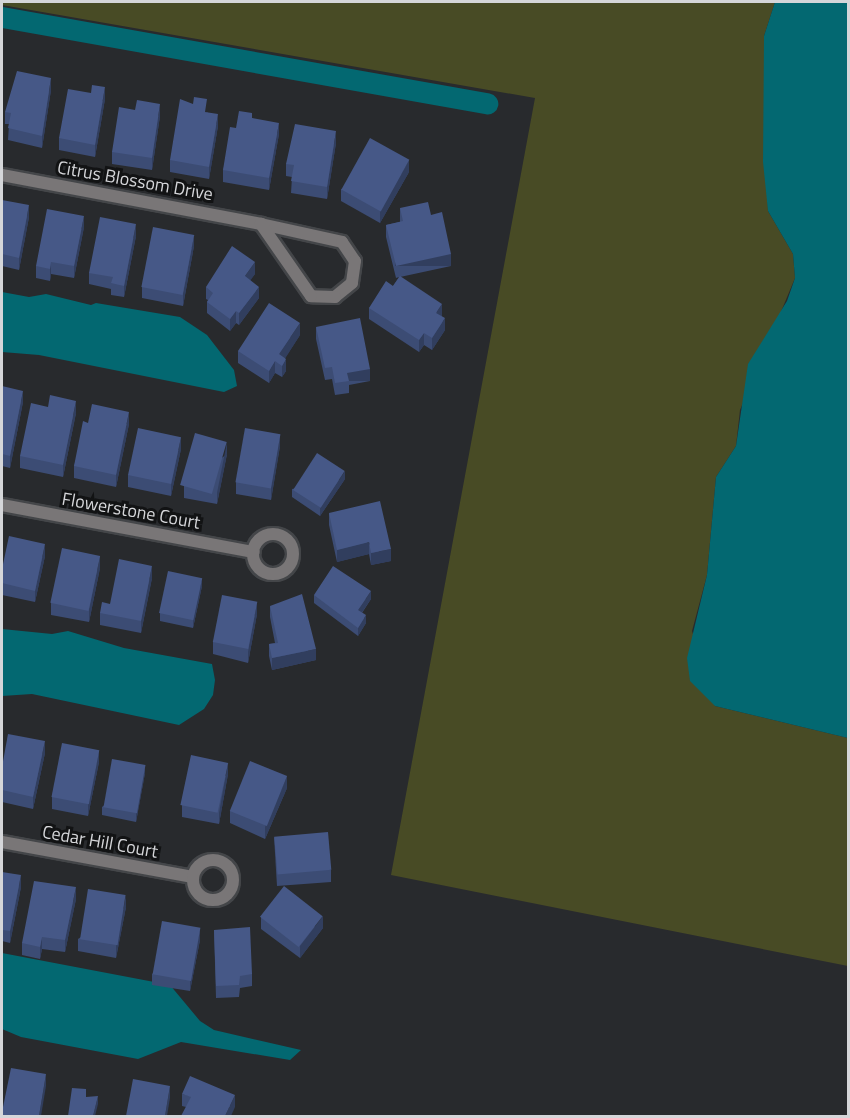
<!DOCTYPE html>
<style>
body{margin:0}
#map{position:relative;width:850px;height:1118px;overflow:hidden;background:#282a2d;font-family:"Titillium Web",sans-serif}
div>[style]{position:absolute}
[style*='--x']{left:calc(var(--x)*1px);top:calc(var(--y)*1px);width:calc(var(--w)*1px);rotate:calc(var(--a)*1deg)}
.green>*{inset:0;background:#484b25}
.water>*{inset:0;background:#036871}
.canal>*{height:21px;margin:-10.5px;padding:0 10.5px;transform-origin:10.5px;border-radius:10.5px;background:#036871}
.roads{filter:drop-shadow(2px 0 #444649) drop-shadow(-2px 0 #444649) drop-shadow(0 2px #444649) drop-shadow(0 -2px #444649)}
.street>*{height:12px;margin:-6px;padding:0 6px;transform-origin:6px;border-radius:6px;background:#797677}
.street>.ring{margin:-6px;padding:0;box-sizing:content-box;background:none;border:12px solid #797677;border-radius:50%}
.wall>*{inset:0;background:#3c4c74}
.shaded-wall>*{inset:0;background:#313e5e;transform-origin:0 0}
.building>*{inset:0;background:#465887;transform-origin:0 0}
span{translate:-50% -50%;white-space:nowrap;text-align:center;line-height:1.15;-webkit-text-stroke:6px #121314;paint-order:stroke}
.street-label{font-size:18px;color:#d5d6d9}
.frame{position:absolute;inset:0;border:3px solid #d5d6d9;pointer-events:none}
</style>
<div id="map">
<div class="green">
<div style="clip-path:polygon(2px 2px,775px 2px,764px 36px,768px 211px,793px 254px,795px 278px,740px 410px,736px 446px,716px 477px,707px 575px,692px 631px,715px 706px,848px 738px,848px 966px,391px 875px,535px 98px,2px 5px)"></div>
</div>
<div class="water">
<div style="clip-path:polygon(775px 2px,848px 2px,848px 738px,715px 706px,690px 681px,687px 658px,707px 575px,716px 477px,736px 446px,748px 364px,787px 301px,795px 278px,793px 254px,768px 211px,763px 162px,764px 36px)"></div>
<div style="clip-path:polygon(2px 292px,29px 297px,46px 294px,91px 305px,96px 303px,180px 317px,207px 335px,234px 370px,237px 386px,224px 392px,39px 355px,2px 352px)"></div>
<div style="clip-path:polygon(2px 629px,52px 634px,68px 631px,124px 648px,212px 664px,215px 680px,213px 695px,204px 709px,179px 725px,32px 694px,2px 696px)"></div>
<div style="clip-path:polygon(2px 953px,170px 985px,200px 1021px,214px 1030px,301px 1050px,290px 1060px,181px 1042px,138px 1059px,21px 1037px,2px 1029px)"></div>
</div>
<div class="canal">
<div style="--x:2;--y:17;--w:493;--a:10.1"></div>
</div>
<div class="roads">
<div class="street">
<div style="--x:2;--y:175;--w:264;--a:10.7"></div>
<div style="--x:261;--y:224;--w:83;--a:12.5"></div>
<div style="--x:342;--y:242;--w:23;--a:56"></div>
<div style="--x:355;--y:261;--w:22;--a:98"></div>
<div style="--x:352;--y:283;--w:22;--a:141"></div>
<div style="--x:335;--y:297;--w:24;--a:-178"></div>
<div style="--x:311;--y:296;--w:88;--a:-124.8"></div>
<div style="--x:2;--y:505;--w:256;--a:10.6"></div>
<div class="ring" style="left:253px;top:534px;width:28px;height:28px"></div>
<div style="--x:2;--y:842;--w:194;--a:10.4"></div>
<div class="ring" style="left:193px;top:860px;width:28px;height:28px"></div>
</div>
</div>
<div class="wall">
<div style="clip-path:polygon(51px 90px,42px 148px,8px 140px,9px 124px,5px 124px,5px 112px)"></div>
<div style="clip-path:polygon(105px 99px,95px 157px,59px 150px,59px 138px)"></div>
<div style="clip-path:polygon(135px 110px,160px 116px,152px 170px,112px 164px,112px 152px)"></div>
<div style="clip-path:polygon(207px 112px,218px 126px,209px 179px,170px 172px,170px 160px)"></div>
<div style="clip-path:polygon(252px 118px,279px 134px,269px 190px,223px 182px,223px 170px,236px 128px)"></div>
<div style="clip-path:polygon(336px 143px,327px 199px,291px 193px,292px 177px,286px 176px,286px 164px)"></div>
<div style="clip-path:polygon(409px 172px,380px 223px,341px 201px,341px 189px)"></div>
<div style="clip-path:polygon(2px 200px,29px 217px,19px 270px,2px 266px)"></div>
<div style="clip-path:polygon(400px 208px,431px 215px,451px 266px,400px 277px,441px 316px,445px 330px,432px 350px,424px 345px,419px 352px,369px 319px,369px 308px,393px 286px,399px 277px,396px 278px,386px 237px,386px 225px,400px 222px)"></div>
<div style="clip-path:polygon(84px 227px,74px 278px,51px 274px,50px 281px,36px 278px,36px 266px)"></div>
<div style="clip-path:polygon(136px 236px,124px 297px,111px 295px,111px 289px,89px 284px,89px 273px)"></div>
<div style="clip-path:polygon(194px 246px,183px 306px,142px 298px,142px 287px)"></div>
<div style="clip-path:polygon(255px 274px,250px 280px,259px 298px,239px 325px,236px 323px,230px 331px,207px 313px,207px 302px,208px 300px,206px 299px,206px 287px)"></div>
<div style="clip-path:polygon(316px 327px,370px 381px,349px 385px,349px 393px,335px 395px,332px 379px,325px 380px,316px 339px)"></div>
<div style="clip-path:polygon(300px 335px,285px 358px,286px 371px,282px 377px,275px 373px,269px 383px,238px 363px,238px 351px)"></div>
<div style="clip-path:polygon(2px 386px,23px 402px,10px 468px,2px 466px)"></div>
<div style="clip-path:polygon(76px 413px,63px 477px,20px 468px,20px 456px)"></div>
<div style="clip-path:polygon(88px 423px,129px 424px,116px 487px,74px 478px,74px 466px)"></div>
<div style="clip-path:polygon(280px 446px,271px 500px,236px 494px,236px 482px)"></div>
<div style="clip-path:polygon(181px 449px,171px 496px,128px 487px,128px 475px)"></div>
<div style="clip-path:polygon(227px 454px,217px 504px,184px 498px,184px 486px)"></div>
<div style="clip-path:polygon(345px 479px,320px 516px,292px 497px,292px 489px)"></div>
<div style="clip-path:polygon(329px 513px,391px 561px,371px 565px,369px 554px,337px 562px,329px 525px)"></div>
<div style="clip-path:polygon(45px 556px,35px 602px,2px 595px,2px 569px)"></div>
<div style="clip-path:polygon(100px 568px,89px 622px,51px 615px,51px 603px)"></div>
<div style="clip-path:polygon(152px 578px,141px 633px,100px 625px,100px 613px,110px 604px)"></div>
<div style="clip-path:polygon(202px 586px,193px 628px,160px 621px,160px 613px)"></div>
<div style="clip-path:polygon(314px 595px,371px 599px,362px 613px,366px 623px,358px 636px,314px 603px)"></div>
<div style="clip-path:polygon(270px 606px,316px 660px,272px 670px,269px 656px,269px 644px,275px 643px,270px 617px)"></div>
<div style="clip-path:polygon(257px 614px,248px 663px,213px 654px,213px 642px)"></div>
<div style="clip-path:polygon(45px 753px,33px 809px,2px 802px,2px 767px)"></div>
<div style="clip-path:polygon(99px 762px,88px 816px,52px 809px,52px 797px)"></div>
<div style="clip-path:polygon(145px 773px,136px 822px,102px 815px,102px 807px)"></div>
<div style="clip-path:polygon(228px 774px,219px 824px,182px 817px,182px 805px)"></div>
<div style="clip-path:polygon(287px 788px,265px 839px,230px 823px,230px 811px)"></div>
<div style="clip-path:polygon(274px 837px,331px 870px,331px 882px,277px 886px)"></div>
<div style="clip-path:polygon(2px 872px,21px 887px,10px 943px,2px 941px)"></div>
<div style="clip-path:polygon(76px 899px,65px 952px,42px 949px,40px 959px,22px 955px,22px 943px)"></div>
<div style="clip-path:polygon(126px 907px,116px 958px,78px 951px,78px 939px)"></div>
<div style="clip-path:polygon(261px 917px,323px 928px,300px 958px,261px 929px)"></div>
<div style="clip-path:polygon(214px 930px,252px 974px,252px 986px,240px 988px,239px 997px,216px 998px)"></div>
<div style="clip-path:polygon(200px 940px,190px 991px,152px 985px,152px 974px)"></div>
<div style="clip-path:polygon(182px 1094px,235px 1107px,186px 1107px,182px 1106px)"></div>
</div>
<div class="shaded-wall">
<div style="clip-path:polygon(51px 78px,51px 90px,42px 148px,42px 136px)"></div>
<div style="clip-path:polygon(105px 87px,105px 99px,95px 157px,95px 145px)"></div>
<div style="clip-path:polygon(160px 104px,160px 116px,152px 170px,152px 158px)"></div>
<div style="clip-path:polygon(218px 114px,218px 126px,209px 179px,209px 167px)"></div>
<div style="clip-path:polygon(279px 123px,279px 134px,269px 190px,269px 178px)"></div>
<div style="clip-path:polygon(336px 131px,336px 143px,327px 199px,327px 187px)"></div>
<div style="clip-path:polygon(409px 160px,409px 172px,380px 223px,380px 211px)"></div>
<div style="clip-path:polygon(29px 205px,29px 217px,19px 270px,19px 258px)"></div>
<div style="clip-path:polygon(84px 216px,84px 227px,74px 278px,74px 266px)"></div>
<div style="clip-path:polygon(136px 224px,136px 236px,124px 297px,124px 286px)"></div>
<div style="clip-path:polygon(194px 235px,194px 246px,183px 306px,183px 294px)"></div>
<div style="left:451px;top:254px;width:12px;height:56px;rotate:90deg"></div>
<div style="clip-path:polygon(51px 262px,51px 274px,50px 281px,50px 269px)"></div>
<div style="clip-path:polygon(255px 262px,255px 274px,245px 288px,245px 276px)"></div>
<div style="clip-path:polygon(259px 287px,259px 298px,239px 325px,239px 313px)"></div>
<div style="clip-path:polygon(442px 304px,442px 316px,436px 325px,436px 313px)"></div>
<div style="clip-path:polygon(236px 311px,236px 323px,230px 331px,230px 319px)"></div>
<div style="clip-path:polygon(445px 318px,445px 330px,432px 350px,432px 338px)"></div>
<div style="clip-path:polygon(300px 323px,300px 335px,281px 365px,279px 354px)"></div>
<div style="clip-path:polygon(424px 333px,424px 345px,419px 352px,419px 340px)"></div>
<div style="clip-path:polygon(286px 359px,286px 371px,282px 377px,282px 366px)"></div>
<div style="clip-path:polygon(275px 361px,275px 373px,269px 383px,269px 371px)"></div>
<div style="left:370px;top:369px;width:12px;height:23px;rotate:90deg"></div>
<div style="clip-path:polygon(23px 391px,23px 402px,10px 468px,10px 456px)"></div>
<div style="clip-path:polygon(76px 401px,76px 413px,63px 477px,63px 465px)"></div>
<div style="clip-path:polygon(129px 412px,129px 424px,116px 487px,116px 475px)"></div>
<div style="clip-path:polygon(280px 434px,280px 446px,271px 500px,271px 488px)"></div>
<div style="clip-path:polygon(181px 437px,181px 449px,171px 496px,171px 485px)"></div>
<div style="clip-path:polygon(227px 442px,227px 454px,217px 504px,217px 493px)"></div>
<div style="clip-path:polygon(345px 471px,345px 479px,320px 516px,320px 508px)"></div>
<div style="clip-path:polygon(369px 542px,369px 554px,337px 562px,337px 550px)"></div>
<div style="clip-path:polygon(45px 544px,45px 556px,35px 602px,35px 591px)"></div>
<div style="clip-path:polygon(391px 549px,391px 561px,371px 565px,371px 553px)"></div>
<div style="clip-path:polygon(100px 556px,100px 568px,89px 622px,89px 610px)"></div>
<div style="clip-path:polygon(152px 566px,152px 578px,141px 633px,141px 621px)"></div>
<div style="clip-path:polygon(202px 578px,202px 586px,193px 628px,193px 620px)"></div>
<div style="clip-path:polygon(371px 591px,371px 599px,358px 618px,358px 610px)"></div>
<div style="clip-path:polygon(257px 602px,257px 614px,248px 663px,248px 652px)"></div>
<div style="clip-path:polygon(366px 615px,366px 623px,358px 636px,358px 628px)"></div>
<div style="clip-path:polygon(316px 649px,316px 660px,272px 670px,272px 658px)"></div>
<div style="clip-path:polygon(45px 741px,45px 753px,33px 809px,33px 797px)"></div>
<div style="clip-path:polygon(99px 750px,99px 762px,88px 816px,88px 804px)"></div>
<div style="clip-path:polygon(228px 763px,228px 774px,219px 824px,219px 813px)"></div>
<div style="clip-path:polygon(145px 765px,145px 773px,136px 822px,136px 814px)"></div>
<div style="clip-path:polygon(287px 776px,287px 788px,265px 839px,265px 827px)"></div>
<div style="clip-path:polygon(21px 875px,21px 887px,10px 943px,10px 931px)"></div>
<div style="clip-path:polygon(76px 887px,76px 899px,65px 952px,65px 940px)"></div>
<div style="clip-path:polygon(126px 895px,126px 907px,116px 958px,116px 946px)"></div>
<div style="clip-path:polygon(323px 916px,323px 928px,300px 958px,300px 946px)"></div>
<div style="clip-path:polygon(200px 928px,200px 940px,190px 991px,190px 979px)"></div>
<div style="clip-path:polygon(42px 937px,42px 949px,40px 959px,40px 947px)"></div>
<div style="clip-path:polygon(46px 1074px,46px 1086px,41px 1116px,39px 1116px)"></div>
<div style="clip-path:polygon(170px 1086px,170px 1098px,167px 1116px,165px 1116px)"></div>
<div style="clip-path:polygon(235px 1095px,235px 1107px,231px 1116px,225px 1116px)"></div>
<div style="clip-path:polygon(98px 1096px,98px 1104px,95px 1116px,93px 1116px)"></div>
</div>
<div class="building">
<div style="clip-path:polygon(17px 71px,51px 78px,42px 136px,8px 128px,11px 113px,5px 112px)"></div>
<div style="clip-path:polygon(92px 85px,105px 87px,95px 145px,59px 138px,68px 89px,91px 93px)"></div>
<div style="clip-path:polygon(194px 97px,207px 99px,205px 112px,218px 114px,209px 167px,170px 160px,180px 99px,193px 104px)"></div>
<div style="clip-path:polygon(137px 100px,160px 104px,152px 158px,112px 152px,119px 107px,135px 110px)"></div>
<div style="clip-path:polygon(239px 111px,252px 113px,252px 118px,279px 123px,269px 178px,223px 170px,230px 127px,236px 128px)"></div>
<div style="clip-path:polygon(295px 124px,336px 131px,327px 187px,291px 181px,294px 165px,286px 164px)"></div>
<div style="left:370px;top:138px;width:45px;height:59px;rotate:29deg"></div>
<div style="clip-path:polygon(2px 200px,29px 205px,19px 258px,2px 254px)"></div>
<div style="clip-path:polygon(428px 202px,431px 215px,442px 212px,451px 254px,396px 266px,386px 225px,403px 221px,400px 208px)"></div>
<div style="clip-path:polygon(47px 209px,84px 216px,74px 266px,51px 262px,50px 269px,36px 266px)"></div>
<div style="clip-path:polygon(100px 217px,136px 224px,124px 286px,111px 283px,113px 277px,89px 273px)"></div>
<div style="left:153px;top:227px;width:42px;height:61px;rotate:11deg"></div>
<div style="clip-path:polygon(232px 246px,255px 262px,245px 276px,259px 287px,239px 313px,236px 311px,230px 319px,207px 302px,213px 293px,206px 287px)"></div>
<div style="clip-path:polygon(400px 276px,442px 304px,436px 313px,445px 318px,432px 338px,424px 333px,419px 340px,369px 308px,386px 281px,393px 286px)"></div>
<div style="clip-path:polygon(269px 303px,300px 323px,279px 354px,286px 359px,282px 366px,275px 361px,269px 371px,238px 351px)"></div>
<div style="clip-path:polygon(360px 318px,370px 369px,347px 373px,349px 381px,335px 383px,332px 367px,325px 368px,316px 327px)"></div>
<div style="clip-path:polygon(2px 386px,23px 391px,10px 456px,2px 454px)"></div>
<div style="clip-path:polygon(50px 395px,76px 401px,63px 465px,20px 456px,31px 403px,48px 407px)"></div>
<div style="clip-path:polygon(92px 404px,129px 412px,116px 475px,74px 466px,83px 421px,88px 423px)"></div>
<div style="left:138px;top:428px;width:44px;height:48px;rotate:12deg"></div>
<div style="left:245px;top:428px;width:36px;height:55px;rotate:10deg"></div>
<div style="left:195px;top:433px;width:33px;height:54px;rotate:16deg"></div>
<div style="left:317px;top:453px;width:33px;height:44px;rotate:33deg"></div>
<div style="clip-path:polygon(380px 501px,391px 549px,371px 553px,369px 542px,337px 550px,329px 513px)"></div>
<div style="clip-path:polygon(9px 536px,45px 544px,35px 591px,2px 583px,2px 569px)"></div>
<div style="left:62px;top:548px;width:39px;height:56px;rotate:12deg"></div>
<div style="clip-path:polygon(119px 559px,152px 566px,141px 621px,100px 613px,102px 602px,110px 604px)"></div>
<div style="clip-path:polygon(333px 566px,371px 591px,358px 610px,366px 615px,358px 628px,314px 595px)"></div>
<div style="left:168px;top:571px;width:35px;height:43px;rotate:12deg"></div>
<div style="clip-path:polygon(302px 594px,316px 649px,272px 658px,269px 644px,278px 643px,270px 606px)"></div>
<div style="left:222px;top:595px;width:36px;height:48px;rotate:11deg"></div>
<div style="clip-path:polygon(8px 734px,45px 741px,33px 797px,2px 790px,2px 767px)"></div>
<div style="left:62px;top:743px;width:38px;height:55px;rotate:11deg"></div>
<div style="left:191px;top:755px;width:38px;height:51px;rotate:12deg"></div>
<div style="left:112px;top:759px;width:34px;height:49px;rotate:10deg"></div>
<div style="left:250px;top:761px;width:40px;height:54px;rotate:22deg"></div>
<div style="left:328px;top:832px;width:38px;height:54px;rotate:85deg"></div>
<div style="clip-path:polygon(2px 872px,21px 875px,10px 931px,2px 930px)"></div>
<div style="clip-path:polygon(34px 881px,76px 887px,65px 940px,42px 937px,40px 947px,22px 943px)"></div>
<div style="left:284px;top:886px;width:49px;height:39px;rotate:38deg"></div>
<div style="left:88px;top:889px;width:38px;height:51px;rotate:9deg"></div>
<div style="left:162px;top:921px;width:39px;height:54px;rotate:10deg"></div>
<div style="clip-path:polygon(250px 927px,252px 974px,240px 976px,239px 985px,216px 986px,214px 930px)"></div>
<div style="clip-path:polygon(11px 1068px,46px 1074px,39px 1116px,2px 1116px,2px 1112px)"></div>
<div style="clip-path:polygon(190px 1076px,235px 1095px,225px 1116px,181px 1116px,191px 1097px,182px 1094px)"></div>
<div style="clip-path:polygon(133px 1079px,170px 1086px,165px 1116px,126px 1116px)"></div>
<div style="clip-path:polygon(72px 1088px,86px 1089px,86px 1097px,98px 1096px,93px 1116px,68px 1116px)"></div>
</div>
<div class="street-label">
<span style="left:135px;top:181px;rotate:10deg">Citrus Blossom Drive</span>
<span style="left:131px;top:511px;rotate:10deg">Flowerstone Court</span>
<span style="left:100px;top:842px;rotate:10deg">Cedar Hill Court</span>
</div>
<div class="frame"></div>
</div>
